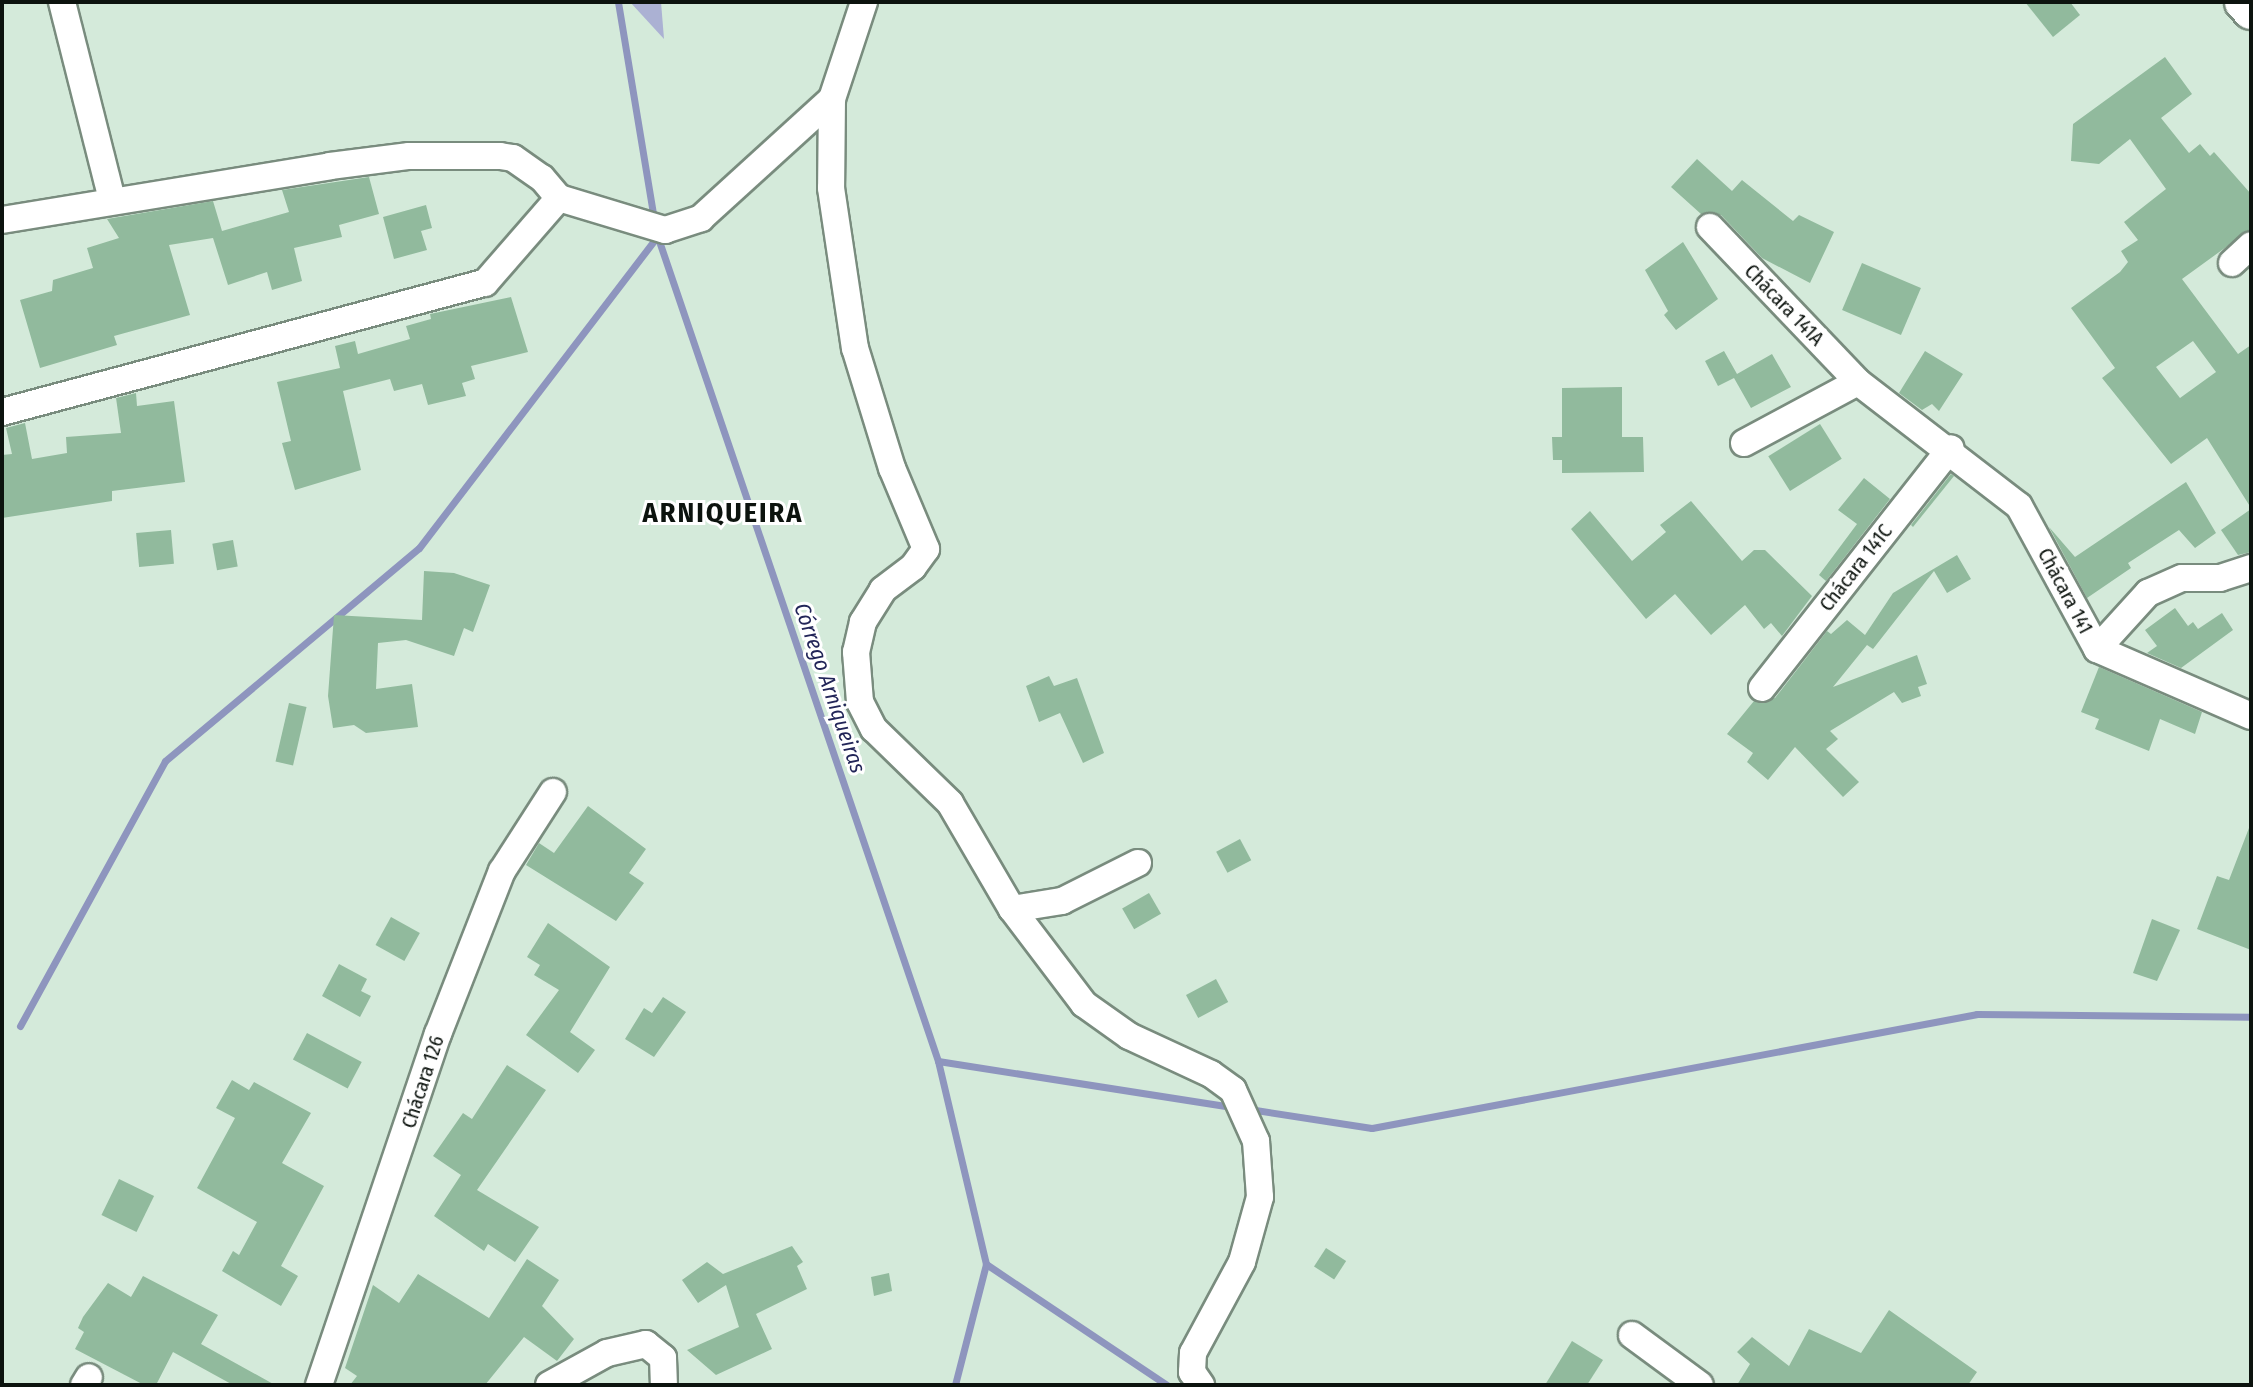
<!DOCTYPE html>
<meta charset="utf-8">
<style>
body{margin:0}
#map{position:relative;width:2253px;height:1387px;overflow:hidden;background:#d4eada;font-family:"Fira Sans Condensed",sans-serif}
div>[style]{position:absolute}
[style*='--x']{left:calc(var(--x)*1px);top:calc(var(--y)*1px);width:calc(var(--w)*1px);rotate:calc(var(--a)*1deg)}
.green>*{inset:0;background:#abb1d3}
.stream>*{height:7px;margin:-3.5px;padding:0 3.5px;transform-origin:3.5px;border-radius:3.5px;background:#8e95be}
.building>*{inset:0;background:#91ba9d;transform-origin:0 0}
.roads{filter:drop-shadow(2px 0 #798c7e) drop-shadow(-2px 0 #798c7e) drop-shadow(0 2px #798c7e) drop-shadow(0 -2px #798c7e)}
.street>*{height:26px;margin:-13px;padding:0 13px;transform-origin:13px;border-radius:13px;background:#fff}
.secondary>*{height:36px;margin:-18px;padding:0 18px;transform-origin:18px;border-radius:18px;background:#fff}
span{translate:-50% -50%;white-space:nowrap;text-align:center;line-height:1.15;-webkit-text-stroke:6px #fff;paint-order:stroke}
.street-label{font-size:20px;color:#0c130e}
.water-label{font-size:22px;color:#222558;font-style:italic}
.district-label{font-size:28px;color:#0c130e;font-weight:700;letter-spacing:2px}
.frame{position:absolute;inset:0;border:4px solid #0c130e;pointer-events:none}
</style>
<div id="map">
<div class="green">
<div style="clip-path:polygon(630px 2px,661px 2px,664px 39px)"></div>
</div>
<div class="stream">
<div style="--x:618;--y:2;--w:220;--a:80.6"></div>
<div style="--x:657;--y:235;--w:872;--a:71.21"></div>
<div style="--x:938;--y:1061;--w:209;--a:76.7"></div>
<div style="--x:986;--y:1264;--w:125;--a:104.4"></div>
<div style="--x:20;--y:1026;--w:302;--a:-61.3"></div>
<div style="--x:165;--y:761;--w:331;--a:-40"></div>
<div style="--x:419;--y:548;--w:392;--a:-52.6"></div>
<div style="--x:938;--y:1061;--w:299;--a:8.9"></div>
<div style="--x:1249;--y:1109;--w:124;--a:8.8"></div>
<div style="--x:1372;--y:1128;--w:616;--a:-10.67"></div>
<div style="--x:1977;--y:1014;--w:274;--a:0.6"></div>
<div style="--x:986;--y:1264;--w:218;--a:33.8"></div>
</div>
<div class="building">
<div style="clip-path:polygon(2025px 2px,2070px 2px,2080px 15px,2053px 37px)"></div>
<div style="clip-path:polygon(evenodd,2165px 57px,2192px 94px,2161px 118px,2189px 153px,2200px 144px,2210px 156px,2214px 152px,2251px 194px,2251px 229px,2182px 279px,2238px 354px,2251px 345px,2251px 508px,2207px 438px,2171px 464px,2102px 378px,2115px 368px,2071px 308px,2120px 272px,2128px 262px,2121px 251px,2138px 240px,2124px 222px,2166px 189px,2130px 139px,2099px 164px,2071px 161px,2073px 124px,2165px 57px,2193px 341px,2216px 372px,2180px 398px,2156px 367px,2193px 341px)"></div>
<div style="clip-path:polygon(1697px 159px,1732px 191px,1742px 180px,1793px 221px,1799px 215px,1834px 232px,1810px 283px,1762px 258px,1721px 215px,1701px 214px,1671px 187px)"></div>
<div style="clip-path:polygon(369px 177px,379px 214px,339px 225px,342px 237px,294px 248px,302px 281px,272px 290px,267px 272px,228px 285px,213px 238px,169px 245px,190px 315px,114px 336px,117px 345px,40px 368px,20px 300px,52px 291px,53px 280px,93px 268px,87px 248px,119px 238px,107px 219px,213px 201px,222px 231px,289px 212px,282px 190px)"></div>
<div style="clip-path:polygon(426px 205px,432px 228px,421px 231px,427px 250px,394px 259px,383px 217px)"></div>
<div style="clip-path:polygon(1683px 242px,1718px 299px,1676px 330px,1664px 315px,1668px 311px,1645px 270px)"></div>
<div style="left:1862px;top:263px;width:64px;height:51px;rotate:23deg"></div>
<div style="clip-path:polygon(511px 297px,528px 352px,471px 366px,475px 379px,462px 383px,466px 396px,428px 405px,422px 384px,394px 391px,390px 379px,343px 391px,361px 470px,295px 490px,282px 443px,291px 441px,277px 382px,340px 368px,335px 346px,355px 341px,358px 354px,410px 339px,406px 326px,431px 319px,430px 314px)"></div>
<div style="clip-path:polygon(1724px 351px,1737px 374px,1772px 354px,1791px 387px,1751px 408px,1734px 378px,1718px 386px,1705px 361px)"></div>
<div style="clip-path:polygon(1925px 351px,1963px 374px,1939px 411px,1932px 404px,1922px 410px,1899px 393px)"></div>
<div style="clip-path:polygon(1622px 387px,1622px 437px,1643px 437px,1644px 472px,1562px 473px,1562px 460px,1553px 460px,1552px 437px,1562px 437px,1562px 388px)"></div>
<div style="clip-path:polygon(136px 393px,137px 406px,174px 401px,185px 482px,112px 491px,112px 501px,2px 518px,2px 455px,12px 454px,6px 428px,25px 423px,32px 459px,67px 453px,66px 437px,121px 433px,116px 398px)"></div>
<div style="left:1820px;top:424px;width:41px;height:61px;rotate:58deg"></div>
<div style="clip-path:polygon(1951px 474px,1954px 476px,1913px 527px,1911px 525px)"></div>
<div style="clip-path:polygon(1864px 478px,1890px 499px,1826px 581px,1819px 575px,1857px 524px,1838px 510px)"></div>
<div style="clip-path:polygon(2186px 482px,2216px 533px,2195px 548px,2179px 530px,2128px 563px,2131px 568px,2087px 598px,2049px 527px,2075px 557px)"></div>
<div style="clip-path:polygon(1691px 501px,1742px 561px,1754px 550px,1765px 550px,1812px 596px,1782px 636px,1771px 623px,1764px 629px,1745px 605px,1711px 635px,1675px 594px,1646px 619px,1571px 529px,1590px 511px,1632px 561px,1666px 532px,1660px 525px)"></div>
<div style="clip-path:polygon(2251px 509px,2251px 552px,2238px 555px,2221px 530px)"></div>
<div style="left:171px;top:530px;width:34px;height:35px;rotate:85deg"></div>
<div style="left:233px;top:540px;width:27px;height:21px;rotate:80deg"></div>
<div style="clip-path:polygon(1957px 555px,1971px 579px,1947px 593px,1934px 571px,1873px 649px,1867px 645px,1833px 687px,1917px 655px,1927px 684px,1918px 687px,1921px 696px,1902px 703px,1894px 692px,1830px 731px,1838px 739px,1826px 749px,1859px 782px,1843px 797px,1795px 747px,1768px 780px,1747px 762px,1753px 753px,1727px 734px,1754px 701px,1775px 698px,1827px 631px,1831px 634px,1847px 620px,1865px 635px,1893px 593px)"></div>
<div style="clip-path:polygon(424px 571px,454px 573px,490px 585px,473px 632px,464px 628px,454px 656px,406px 640px,378px 643px,376px 689px,412px 684px,418px 727px,366px 733px,354px 725px,333px 728px,328px 696px,334px 615px,422px 620px)"></div>
<div style="clip-path:polygon(2175px 608px,2188px 626px,2193px 622px,2198px 629px,2222px 613px,2233px 630px,2181px 668px,2147px 653px,2157px 646px,2145px 630px)"></div>
<div style="clip-path:polygon(2099px 667px,2202px 712px,2195px 734px,2160px 719px,2149px 751px,2095px 729px,2099px 719px,2081px 712px)"></div>
<div style="clip-path:polygon(1049px 676px,1054px 686px,1077px 678px,1104px 753px,1083px 763px,1060px 713px,1039px 722px,1026px 686px)"></div>
<div style="left:289px;top:703px;width:18px;height:60px;rotate:13deg"></div>
<div style="clip-path:polygon(588px 806px,646px 849px,629px 873px,644px 883px,616px 921px,526px 865px,539px 843px,554px 853px)"></div>
<div style="clip-path:polygon(2249px 828px,2251px 828px,2251px 950px,2197px 929px,2217px 876px,2229px 880px)"></div>
<div style="left:1240px;top:839px;width:24px;height:27px;rotate:62deg"></div>
<div style="left:1149px;top:893px;width:24px;height:31px;rotate:60deg"></div>
<div style="left:391px;top:917px;width:33px;height:32px;rotate:29deg"></div>
<div style="clip-path:polygon(2152px 919px,2180px 930px,2157px 981px,2133px 973px)"></div>
<div style="clip-path:polygon(548px 923px,610px 967px,570px 1032px,595px 1050px,578px 1073px,526px 1035px,559px 990px,534px 975px,540px 965px,527px 957px)"></div>
<div style="clip-path:polygon(339px 964px,367px 979px,361px 991px,371px 996px,360px 1017px,322px 996px)"></div>
<div style="left:1216px;top:979px;width:26px;height:34px;rotate:62deg"></div>
<div style="clip-path:polygon(663px 997px,686px 1012px,654px 1057px,625px 1039px,644px 1008px,652px 1013px)"></div>
<div style="left:307px;top:1033px;width:62px;height:30px;rotate:28deg"></div>
<div style="clip-path:polygon(507px 1065px,546px 1090px,477px 1190px,539px 1227px,515px 1262px,488px 1244px,484px 1251px,434px 1216px,461px 1175px,433px 1156px,463px 1113px,472px 1119px)"></div>
<div style="clip-path:polygon(232px 1080px,249px 1090px,254px 1082px,311px 1113px,282px 1163px,324px 1186px,281px 1266px,298px 1276px,281px 1306px,222px 1271px,233px 1251px,239px 1255px,257px 1222px,197px 1188px,235px 1118px,216px 1108px)"></div>
<div style="left:119px;top:1179px;width:39px;height:40px;rotate:26deg"></div>
<div style="clip-path:polygon(792px 1246px,803px 1262px,797px 1266px,807px 1289px,756px 1314px,772px 1349px,716px 1375px,687px 1350px,739px 1327px,726px 1285px,698px 1303px,682px 1280px,707px 1262px,723px 1274px)"></div>
<div style="left:1326px;top:1248px;width:24px;height:22px;rotate:33deg"></div>
<div style="clip-path:polygon(527px 1259px,559px 1280px,542px 1306px,574px 1339px,557px 1361px,524px 1337px,485px 1385px,350px 1385px,357px 1376px,345px 1368px,373px 1285px,399px 1303px,418px 1274px,489px 1318px)"></div>
<div style="clip-path:polygon(889px 1273px,892px 1291px,874px 1296px,871px 1277px)"></div>
<div style="clip-path:polygon(143px 1276px,218px 1315px,201px 1344px,275px 1385px,233px 1385px,173px 1352px,156px 1385px,144px 1385px,75px 1349px,84px 1332px,78px 1328px,83px 1317px,108px 1283px,131px 1297px)"></div>
<div style="clip-path:polygon(1889px 1310px,1977px 1372px,1968px 1385px,1737px 1385px,1750px 1364px,1737px 1352px,1752px 1337px,1789px 1366px,1809px 1329px,1861px 1353px)"></div>
<div style="clip-path:polygon(1572px 1341px,1603px 1360px,1587px 1385px,1545px 1385px)"></div>
</div>
<div class="roads">
<div class="street">
<div style="--x:62;--y:2;--w:204;--a:75.8"></div>
<div style="--x:864;--y:2;--w:102;--a:108.3"></div>
<div style="--x:832;--y:99;--w:89;--a:90.6"></div>
<div style="--x:831;--y:188;--w:162;--a:81.5"></div>
<div style="--x:855;--y:348;--w:126;--a:72.9"></div>
<div style="--x:892;--y:468;--w:88;--a:67.2"></div>
<div style="--x:926;--y:549;--w:22;--a:126"></div>
<div style="--x:913;--y:567;--w:38;--a:143"></div>
<div style="--x:883;--y:590;--w:38;--a:122"></div>
<div style="--x:863;--y:622;--w:31;--a:103"></div>
<div style="--x:856;--y:652;--w:50;--a:85.4"></div>
<div style="--x:860;--y:702;--w:30;--a:63"></div>
<div style="--x:874;--y:729;--w:106;--a:44.2"></div>
<div style="--x:950;--y:803;--w:123;--a:59.7"></div>
<div style="--x:1012;--y:909;--w:51;--a:-9.1"></div>
<div style="--x:1062;--y:901;--w:85;--a:-26.6"></div>
<div style="--x:2;--y:220;--w:332;--a:-9.3"></div>
<div style="--x:330;--y:166;--w:80;--a:-7.2"></div>
<div style="--x:409;--y:156;--w:91;--a:0"></div>
<div style="--x:500;--y:156;--w:13;--a:9"></div>
<div style="--x:513;--y:158;--w:35;--a:35"></div>
<div style="--x:542;--y:178;--w:26;--a:50"></div>
<div style="--x:559;--y:198;--w:111;--a:16.8"></div>
<div style="--x:665;--y:230;--w:38;--a:-18"></div>
<div style="--x:701;--y:218;--w:177;--a:-42.3"></div>
<div style="--x:1710;--y:227;--w:214;--a:46.3"></div>
<div style="--x:1858;--y:382;--w:203;--a:37.6"></div>
<div style="--x:2019;--y:506;--w:163;--a:61.4"></div>
<div style="--x:2097;--y:649;--w:168;--a:23.5"></div>
<div style="--x:2232;--y:263;--w:26;--a:-43"></div>
<div style="--x:2;--y:412;--w:500;--a:-15"></div>
<div style="--x:485;--y:283;--w:113;--a:-49"></div>
<div style="--x:1744;--y:443;--w:129;--a:-28.2"></div>
<div style="--x:2097;--y:649;--w:76;--a:-47.7"></div>
<div style="--x:2148;--y:593;--w:37;--a:-24"></div>
<div style="--x:2182;--y:578;--w:38;--a:0"></div>
<div style="--x:2220;--y:578;--w:33;--a:-18"></div>
<div style="--x:1762;--y:688;--w:305;--a:-51.8"></div>
<div style="--x:1012;--y:909;--w:119;--a:52.8"></div>
<div style="--x:1084;--y:1004;--w:55;--a:35.4"></div>
<div style="--x:1129;--y:1036;--w:90;--a:24.9"></div>
<div style="--x:1211;--y:1074;--w:27;--a:36"></div>
<div style="--x:1233;--y:1090;--w:56;--a:65.7"></div>
<div style="--x:1256;--y:1141;--w:56;--a:85.9"></div>
<div style="--x:1260;--y:1197;--w:67;--a:105.5"></div>
<div style="--x:1242;--y:1262;--w:103;--a:118.3"></div>
<div style="--x:1193;--y:1353;--w:19;--a:93"></div>
<div style="--x:1192;--y:1372;--w:16;--a:55"></div>
<div style="--x:1632;--y:1335;--w:84;--a:36.3"></div>
<div style="--x:84;--y:1385;--w:9;--a:-58"></div>
<div style="--x:319;--y:1385;--w:371;--a:-71.3"></div>
<div style="--x:438;--y:1034;--w:175;--a:-68.6"></div>
<div style="--x:502;--y:871;--w:94;--a:-57.2"></div>
<div style="--x:549;--y:1385;--w:66;--a:-28.9"></div>
<div style="--x:607;--y:1353;--w:40;--a:-13"></div>
<div style="--x:646;--y:1344;--w:22;--a:39"></div>
<div style="--x:663;--y:1358;--w:27;--a:88"></div>
</div>
<div class="secondary">
<div style="--x:2243;--y:2;--w:12;--a:48"></div>
</div>
</div>
<div class="street-label">
<span style="left:1784px;top:305px;rotate:46deg">Chácara 141A</span>
<span style="left:1856px;top:568px;rotate:-52deg">Chácara 141C</span>
<span style="left:2065px;top:591px;rotate:62deg">Chácara 141</span>
<span style="left:423px;top:1082px;rotate:-72deg">Chácara 126</span>
</div>
<div class="water-label">
<span style="left:830px;top:688px;rotate:71deg">Córrego Arniqueiras</span>
</div>
<div class="district-label">
<span style="left:723px;top:513px">ARNIQUEIRA</span>
</div>
<div class="frame"></div>
</div>
